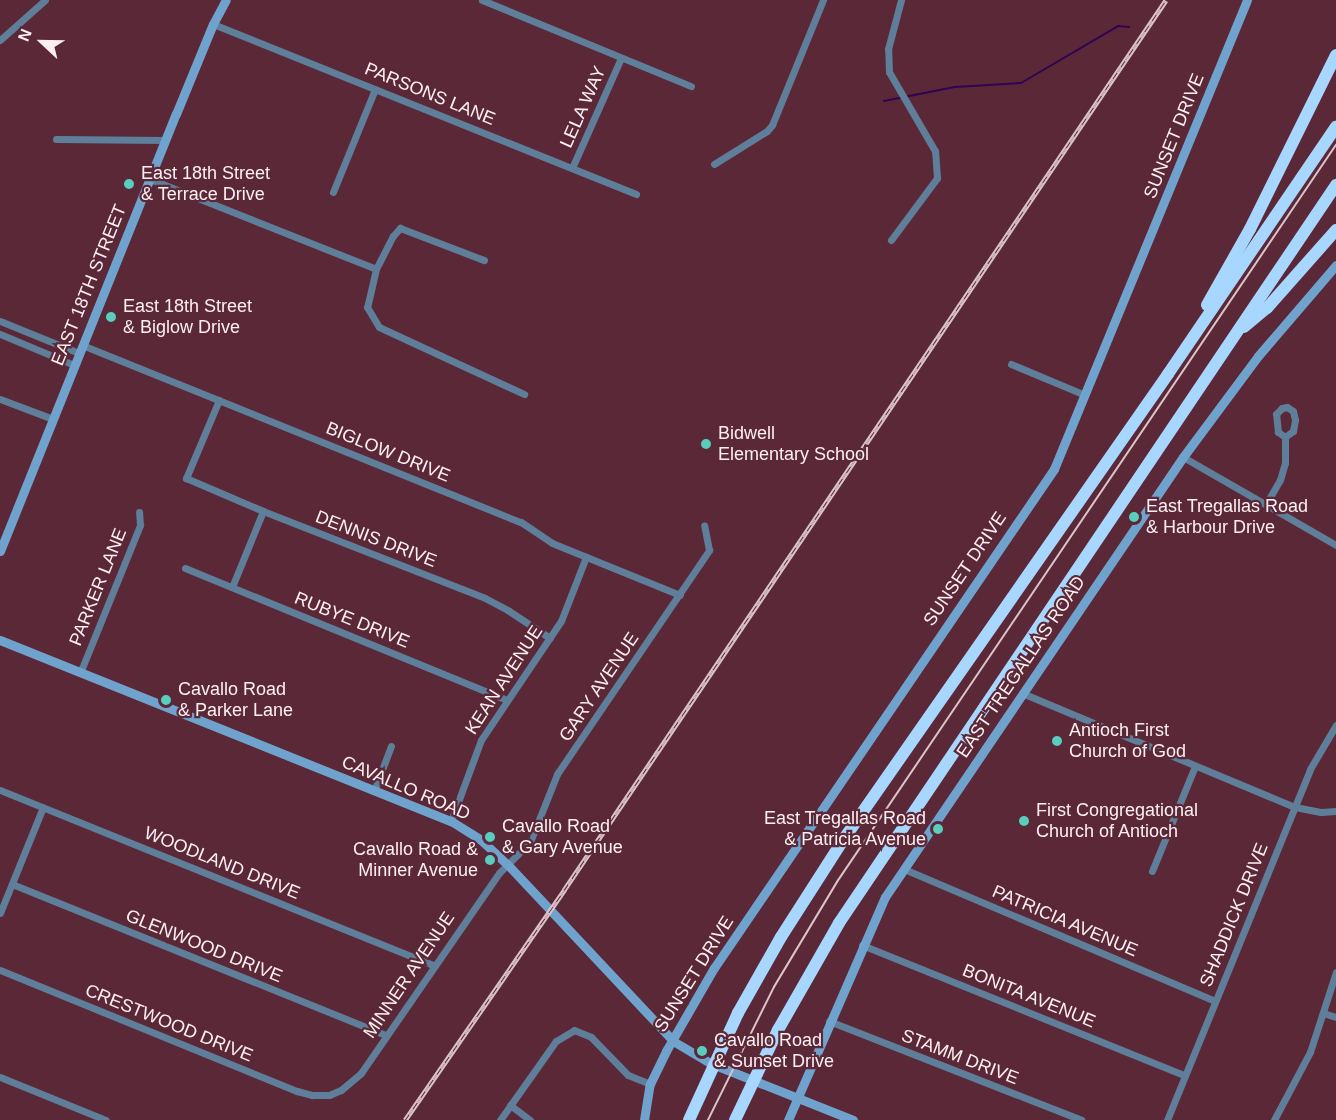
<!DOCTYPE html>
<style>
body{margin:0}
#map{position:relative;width:1336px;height:1120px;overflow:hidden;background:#5b2837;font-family:Arial,sans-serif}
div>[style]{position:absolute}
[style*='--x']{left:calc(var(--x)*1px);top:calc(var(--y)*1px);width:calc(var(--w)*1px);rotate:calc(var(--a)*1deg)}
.stream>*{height:2px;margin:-1px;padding:0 1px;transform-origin:1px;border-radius:1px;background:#300451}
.street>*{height:7px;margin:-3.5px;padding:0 3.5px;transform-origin:3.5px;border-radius:3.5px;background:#5e7e99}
.secondary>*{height:9px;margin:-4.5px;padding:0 4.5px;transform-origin:4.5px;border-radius:4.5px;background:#6fa3ce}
.highway>*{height:12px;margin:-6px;padding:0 6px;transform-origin:6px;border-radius:6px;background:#a7d6fe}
.tram>*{height:1.5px;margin:-0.75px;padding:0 0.75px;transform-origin:0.75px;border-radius:0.75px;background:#dac4c9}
.rail>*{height:4.5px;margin-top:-2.25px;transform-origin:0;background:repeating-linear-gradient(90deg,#5b2837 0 7px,#dac4c9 0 14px);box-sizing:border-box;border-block:2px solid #dac4c9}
.dots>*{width:16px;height:16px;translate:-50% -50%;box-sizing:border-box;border:3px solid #5b2837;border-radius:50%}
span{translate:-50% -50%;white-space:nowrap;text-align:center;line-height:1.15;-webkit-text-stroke:4.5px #5b2837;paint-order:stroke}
.street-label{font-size:18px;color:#fdeff2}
.poi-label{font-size:18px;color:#fdeff2}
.left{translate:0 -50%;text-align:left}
.right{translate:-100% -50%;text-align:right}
.north{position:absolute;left:12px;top:12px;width:60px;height:60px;-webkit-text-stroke:4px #5b2837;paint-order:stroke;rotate:292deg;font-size:16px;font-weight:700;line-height:24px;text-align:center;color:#fdeff2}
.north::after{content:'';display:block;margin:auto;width:21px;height:27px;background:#fdeff2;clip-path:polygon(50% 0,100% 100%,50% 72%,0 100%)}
</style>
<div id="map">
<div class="stream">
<div style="--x:884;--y:101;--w:72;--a:-11.2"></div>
<div style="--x:955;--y:87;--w:66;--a:-3.5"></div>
<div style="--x:1021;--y:83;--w:113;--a:-30.4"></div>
<div style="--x:1118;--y:26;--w:11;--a:5"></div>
</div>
<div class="street">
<div style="--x:482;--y:0;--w:226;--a:22.4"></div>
<div style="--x:213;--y:24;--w:456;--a:21.9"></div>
<div style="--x:0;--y:40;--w:60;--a:-41.6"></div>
<div style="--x:56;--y:139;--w:109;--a:0.5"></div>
<div style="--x:714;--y:164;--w:62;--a:-31.9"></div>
<div style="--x:767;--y:131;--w:8;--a:-50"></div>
<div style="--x:772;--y:125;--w:135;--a:-67.8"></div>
<div style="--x:572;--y:168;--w:120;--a:-66"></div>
<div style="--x:150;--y:179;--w:243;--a:21.7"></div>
<div style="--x:376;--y:269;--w:37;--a:-63"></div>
<div style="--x:393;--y:236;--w:11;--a:-49"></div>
<div style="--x:400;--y:228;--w:90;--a:20.9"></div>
<div style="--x:333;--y:192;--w:111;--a:-67.8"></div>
<div style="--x:891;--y:240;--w:77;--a:-53.4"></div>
<div style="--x:937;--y:178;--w:27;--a:-94"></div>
<div style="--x:935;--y:151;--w:91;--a:-120.2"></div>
<div style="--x:889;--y:72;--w:23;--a:-92"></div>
<div style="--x:888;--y:49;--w:51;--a:-75.1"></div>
<div style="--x:376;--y:269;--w:39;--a:103"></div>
<div style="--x:367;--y:307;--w:23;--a:59"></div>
<div style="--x:379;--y:327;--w:160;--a:24.8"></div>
<div style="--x:0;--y:321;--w:85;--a:22.1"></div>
<div style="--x:0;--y:334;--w:80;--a:22.7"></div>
<div style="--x:82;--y:345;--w:473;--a:22"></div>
<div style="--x:521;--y:522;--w:37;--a:34"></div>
<div style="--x:552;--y:543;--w:138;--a:22.1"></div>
<div style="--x:1011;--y:364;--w:80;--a:22.7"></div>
<div style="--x:0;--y:399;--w:57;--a:20.7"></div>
<div style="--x:219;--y:400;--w:85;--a:112.9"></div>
<div style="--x:186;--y:478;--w:84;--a:23.2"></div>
<div style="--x:263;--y:511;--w:238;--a:21.4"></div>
<div style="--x:485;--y:598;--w:27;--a:28"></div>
<div style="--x:509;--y:611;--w:49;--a:33.4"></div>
<div style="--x:1287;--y:407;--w:7;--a:34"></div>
<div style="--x:1293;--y:411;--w:9;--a:77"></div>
<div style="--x:1295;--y:420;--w:11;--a:100"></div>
<div style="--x:1293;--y:431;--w:10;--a:143"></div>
<div style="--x:1285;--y:437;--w:9;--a:-144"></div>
<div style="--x:1278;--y:432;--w:18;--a:-96"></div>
<div style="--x:1276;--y:414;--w:8;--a:-45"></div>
<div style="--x:1282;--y:408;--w:5;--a:-11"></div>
<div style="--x:1183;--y:457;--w:177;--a:29.9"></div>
<div style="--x:1266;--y:504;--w:28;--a:-60"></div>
<div style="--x:1280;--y:480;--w:18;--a:-74"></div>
<div style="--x:1285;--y:463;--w:26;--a:-90"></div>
<div style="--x:185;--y:568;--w:348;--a:22.3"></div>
<div style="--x:232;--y:587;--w:82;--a:-67.8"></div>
<div style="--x:80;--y:673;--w:160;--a:-67.9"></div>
<div style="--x:140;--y:525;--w:13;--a:-94"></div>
<div style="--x:1022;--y:693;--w:296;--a:22.7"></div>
<div style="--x:1295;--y:807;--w:26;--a:11"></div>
<div style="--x:1321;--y:812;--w:15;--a:-4"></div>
<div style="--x:0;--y:790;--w:467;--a:22"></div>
<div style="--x:374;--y:791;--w:48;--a:-69.3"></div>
<div style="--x:451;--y:821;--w:86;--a:-69.7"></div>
<div style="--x:481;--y:740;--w:143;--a:-56.1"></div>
<div style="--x:561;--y:621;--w:69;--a:-68.7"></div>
<div style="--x:904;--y:869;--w:338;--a:23"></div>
<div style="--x:1152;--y:871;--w:113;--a:-67.7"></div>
<div style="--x:12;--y:884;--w:403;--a:22"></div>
<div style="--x:0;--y:913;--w:114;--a:-67.9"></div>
<div style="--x:862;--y:945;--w:347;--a:22"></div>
<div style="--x:0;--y:970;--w:321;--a:22.2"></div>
<div style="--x:297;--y:1091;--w:16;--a:15"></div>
<div style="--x:312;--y:1095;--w:17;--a:0"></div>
<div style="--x:329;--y:1095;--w:13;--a:-23"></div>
<div style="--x:341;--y:1090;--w:26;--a:-40"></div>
<div style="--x:361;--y:1073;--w:243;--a:-55.4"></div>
<div style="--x:499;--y:873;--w:44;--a:-45"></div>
<div style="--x:530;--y:842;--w:73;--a:-68.3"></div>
<div style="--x:557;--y:774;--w:271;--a:-55.8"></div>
<div style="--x:709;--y:550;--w:25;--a:-101"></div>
<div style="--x:1323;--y:1013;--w:14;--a:17"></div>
<div style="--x:829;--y:1021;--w:271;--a:21.4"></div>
<div style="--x:0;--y:1077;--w:114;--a:22.1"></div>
<div style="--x:510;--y:1105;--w:25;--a:37"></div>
<div style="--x:500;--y:1120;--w:97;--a:-54.7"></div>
<div style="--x:556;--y:1041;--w:21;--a:-31"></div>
<div style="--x:574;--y:1030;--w:18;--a:22"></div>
<div style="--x:591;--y:1037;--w:53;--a:45.8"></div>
<div style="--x:628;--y:1075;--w:24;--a:22"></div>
<div style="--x:1167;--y:1120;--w:379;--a:-67.8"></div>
<div style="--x:1310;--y:769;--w:51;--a:-59.4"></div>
<div style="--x:1274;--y:1120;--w:77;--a:-62.1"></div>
<div style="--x:1310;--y:1052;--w:84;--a:-72"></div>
</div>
<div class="secondary">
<div style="--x:0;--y:551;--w:471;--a:-68.1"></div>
<div style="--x:176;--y:114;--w:97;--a:-67.7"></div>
<div style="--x:213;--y:24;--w:27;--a:-62"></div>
<div style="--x:0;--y:640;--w:486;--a:21.9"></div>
<div style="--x:451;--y:821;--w:36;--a:32"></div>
<div style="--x:481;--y:840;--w:37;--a:43"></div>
<div style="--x:508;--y:865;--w:241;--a:46.8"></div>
<div style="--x:673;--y:1041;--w:43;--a:30.7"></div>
<div style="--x:710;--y:1063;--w:154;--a:21.7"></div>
<div style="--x:644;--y:1120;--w:36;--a:-81"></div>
<div style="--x:650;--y:1084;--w:37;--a:-64"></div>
<div style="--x:666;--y:1051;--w:96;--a:-60"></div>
<div style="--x:714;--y:968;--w:604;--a:-55.73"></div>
<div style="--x:1054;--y:469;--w:507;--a:-67.63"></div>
<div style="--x:788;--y:1120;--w:243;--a:-66.5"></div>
<div style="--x:885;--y:897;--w:531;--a:-55.89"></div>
<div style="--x:1183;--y:457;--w:126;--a:-53.4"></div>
<div style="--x:1258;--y:356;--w:120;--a:-49.4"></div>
</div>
<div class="highway">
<div style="--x:1207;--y:305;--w:87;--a:-60.5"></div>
<div style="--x:1250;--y:229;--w:194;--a:-63.7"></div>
<div style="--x:1244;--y:327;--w:30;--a:-40"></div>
<div style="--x:1267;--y:308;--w:104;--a:-48.5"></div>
<div style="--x:689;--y:1120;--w:118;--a:-65.4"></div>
<div style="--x:738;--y:1013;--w:87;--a:-60.5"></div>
<div style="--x:781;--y:937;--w:112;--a:-57.4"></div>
<div style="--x:841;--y:843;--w:572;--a:-55.11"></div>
<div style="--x:1168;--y:374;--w:299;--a:-55.8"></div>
<div style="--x:735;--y:1120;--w:100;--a:-64.5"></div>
<div style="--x:778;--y:1030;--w:123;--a:-60.3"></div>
<div style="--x:839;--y:923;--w:890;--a:-56.04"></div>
</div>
<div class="tram">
<div style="--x:708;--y:1120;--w:148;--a:-63.6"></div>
<div style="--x:774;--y:987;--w:122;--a:-59"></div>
<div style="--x:837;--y:882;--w:890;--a:-55.9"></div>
</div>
<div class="rail">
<div style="--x:405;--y:1120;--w:280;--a:-55.3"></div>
<div style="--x:564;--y:890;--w:1074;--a:-55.93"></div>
</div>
<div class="dots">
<div style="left:129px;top:184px;background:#59cebf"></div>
<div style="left:111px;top:317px;background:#59cebf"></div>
<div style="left:706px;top:444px;background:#59cebf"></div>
<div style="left:1134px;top:517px;background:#59cebf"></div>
<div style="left:166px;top:700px;background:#59cebf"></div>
<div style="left:1057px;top:741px;background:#59cebf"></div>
<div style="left:1024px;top:821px;background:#59cebf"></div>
<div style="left:938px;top:829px;background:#59cebf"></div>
<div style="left:490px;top:837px;background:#59cebf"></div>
<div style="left:490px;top:860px;background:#59cebf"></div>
<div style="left:702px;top:1051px;background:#59cebf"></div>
</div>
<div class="street-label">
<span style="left:430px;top:94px;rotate:22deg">PARSONS LANE</span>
<span style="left:583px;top:107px;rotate:-66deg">LELA WAY</span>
<span style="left:1174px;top:136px;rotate:-68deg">SUNSET DRIVE</span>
<span style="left:89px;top:285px;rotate:-68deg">EAST 18TH STREET</span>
<span style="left:388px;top:452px;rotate:22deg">BIGLOW DRIVE</span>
<span style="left:376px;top:539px;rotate:21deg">DENNIS DRIVE</span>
<span style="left:965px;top:569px;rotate:-56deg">SUNSET DRIVE</span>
<span style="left:98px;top:587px;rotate:-68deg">PARKER LANE</span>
<span style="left:352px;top:620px;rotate:22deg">RUBYE DRIVE</span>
<span style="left:1021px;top:667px;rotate:-56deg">EAST TREGALLAS ROAD</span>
<span style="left:504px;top:680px;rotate:-57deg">KEAN AVENUE</span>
<span style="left:599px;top:687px;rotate:-56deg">GARY AVENUE</span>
<span style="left:406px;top:788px;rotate:23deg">CAVALLO ROAD</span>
<span style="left:222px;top:863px;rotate:22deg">WOODLAND DRIVE</span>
<span style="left:1234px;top:915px;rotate:-68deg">SHADDICK DRIVE</span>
<span style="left:1065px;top:921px;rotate:23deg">PATRICIA AVENUE</span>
<span style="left:204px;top:946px;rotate:22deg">GLENWOOD DRIVE</span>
<span style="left:694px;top:974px;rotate:-58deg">SUNSET DRIVE</span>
<span style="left:409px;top:975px;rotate:-56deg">MINNER AVENUE</span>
<span style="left:1029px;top:996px;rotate:22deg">BONITA AVENUE</span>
<span style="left:169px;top:1023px;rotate:22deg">CRESTWOOD DRIVE</span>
<span style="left:960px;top:1057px;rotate:21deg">STAMM DRIVE</span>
</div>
<div class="poi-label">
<span class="left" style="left:141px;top:184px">East 18th Street<br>&amp; Terrace Drive</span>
<span class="left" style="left:123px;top:317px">East 18th Street<br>&amp; Biglow Drive</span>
<span class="left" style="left:718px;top:444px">Bidwell<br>Elementary School</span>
<span class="left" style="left:1146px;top:517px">East Tregallas Road<br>&amp; Harbour Drive</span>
<span class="left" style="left:178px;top:700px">Cavallo Road<br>&amp; Parker Lane</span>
<span class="left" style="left:1069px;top:741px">Antioch First<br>Church of God</span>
<span class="left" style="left:1036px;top:821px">First Congregational<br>Church of Antioch</span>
<span class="right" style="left:926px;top:829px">East Tregallas Road<br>&amp; Patricia Avenue</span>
<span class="left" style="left:502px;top:837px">Cavallo Road<br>&amp; Gary Avenue</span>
<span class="right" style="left:478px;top:860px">Cavallo Road &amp;<br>Minner Avenue</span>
<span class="left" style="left:714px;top:1051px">Cavallo Road<br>&amp; Sunset Drive</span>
</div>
<div class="north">N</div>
</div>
